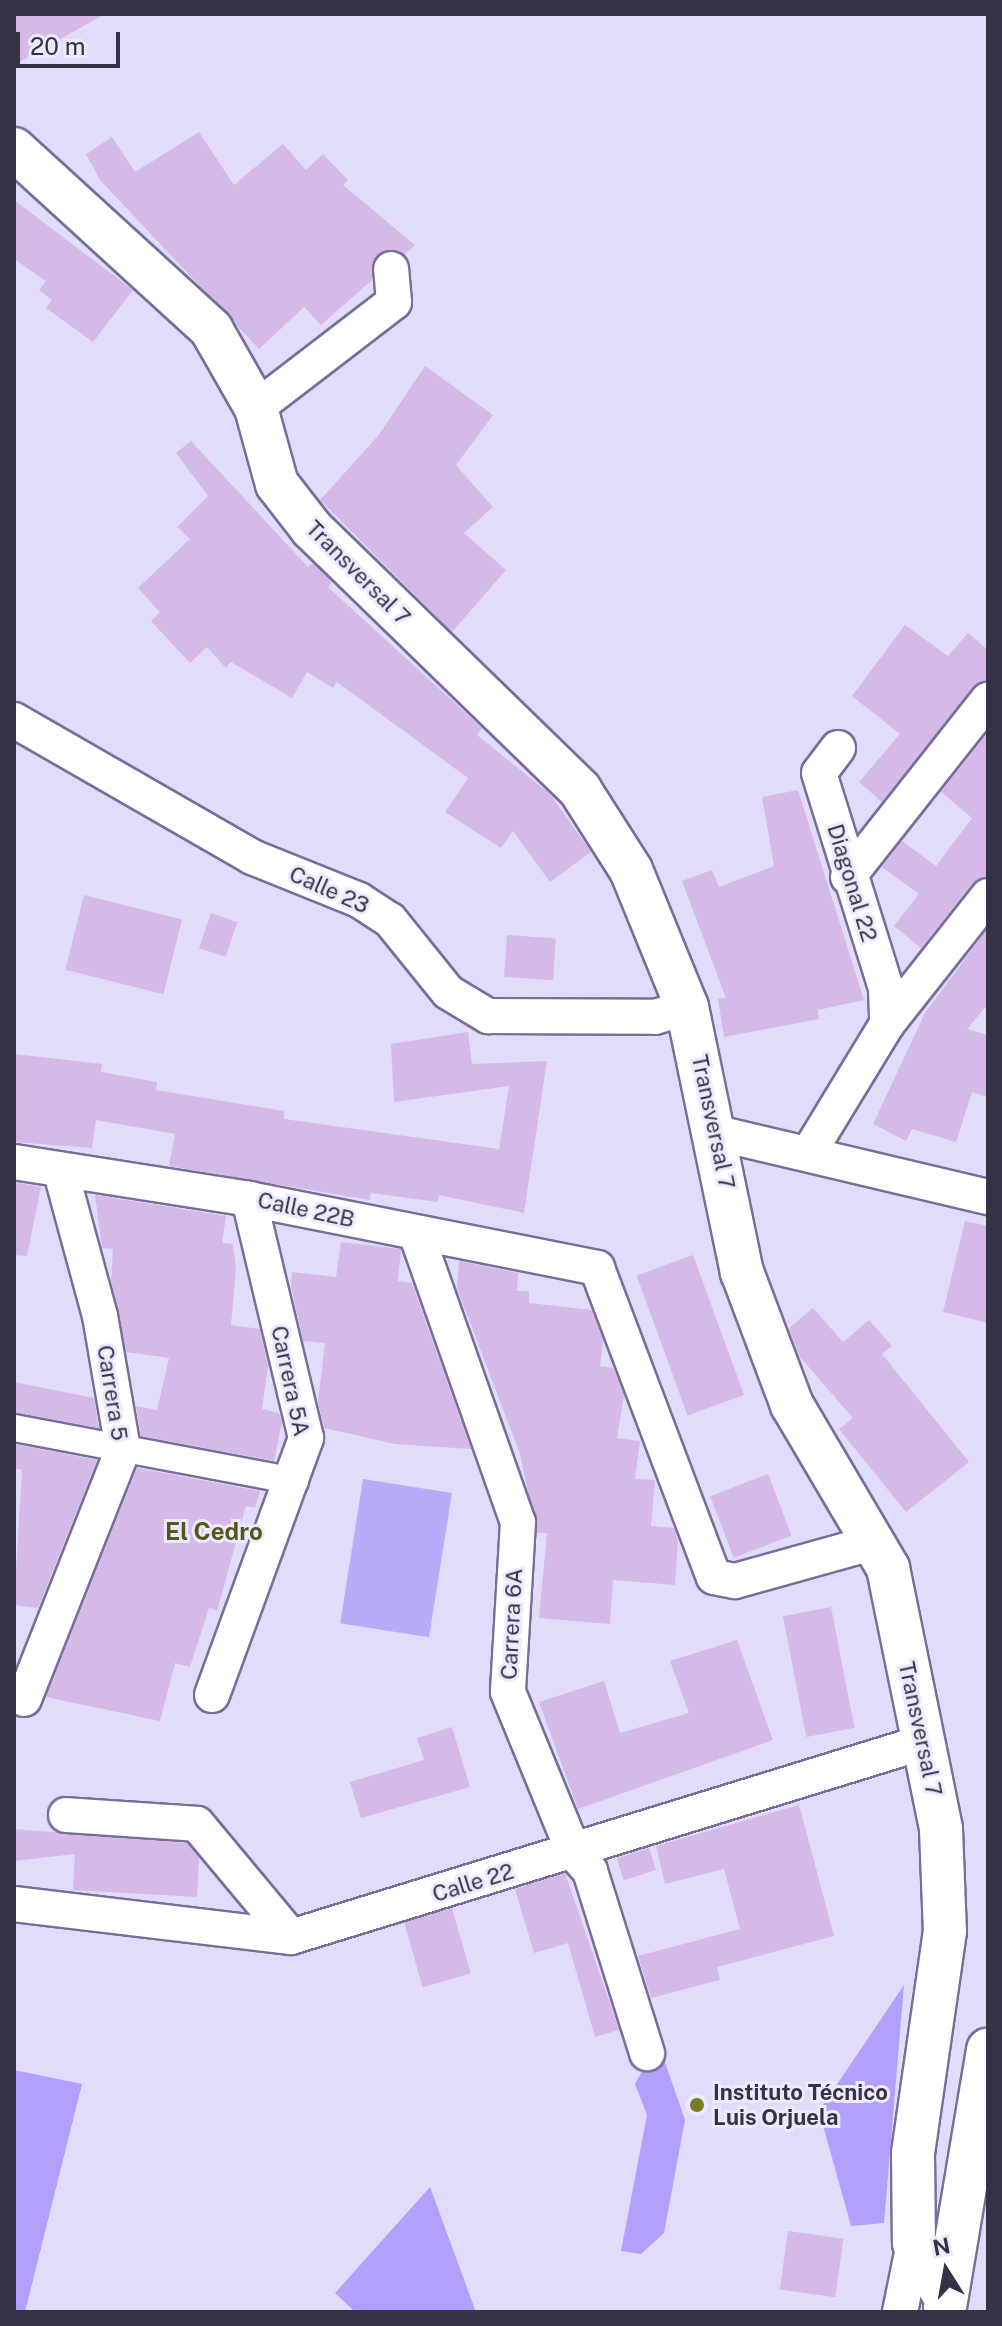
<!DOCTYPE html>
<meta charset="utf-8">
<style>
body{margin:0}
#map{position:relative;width:1002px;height:2326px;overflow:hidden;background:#e0dcfa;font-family:"Public Sans",sans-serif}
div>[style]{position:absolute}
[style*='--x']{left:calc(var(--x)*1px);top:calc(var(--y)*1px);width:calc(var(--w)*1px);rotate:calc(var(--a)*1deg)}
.green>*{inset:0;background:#baabfa;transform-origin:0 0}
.forest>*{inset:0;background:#b39ffe}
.building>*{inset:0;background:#d5bae7;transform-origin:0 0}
.roads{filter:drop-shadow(2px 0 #776e9b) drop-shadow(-2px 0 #776e9b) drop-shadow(0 2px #776e9b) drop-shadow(0 -2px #776e9b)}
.pedestrian>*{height:26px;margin:-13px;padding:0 13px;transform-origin:13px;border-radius:13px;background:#fff}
.minor>*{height:34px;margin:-17px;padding:0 17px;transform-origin:17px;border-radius:17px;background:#fff}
.tertiary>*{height:42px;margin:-21px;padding:0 21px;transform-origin:21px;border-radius:21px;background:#fff}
.dots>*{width:22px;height:22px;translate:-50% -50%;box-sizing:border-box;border:4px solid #edeaff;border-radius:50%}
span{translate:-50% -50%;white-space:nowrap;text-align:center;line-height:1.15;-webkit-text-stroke:6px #edeaff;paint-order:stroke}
.street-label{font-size:22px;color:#363246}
.poi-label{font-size:22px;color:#363246;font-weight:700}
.left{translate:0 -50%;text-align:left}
.neighbourhood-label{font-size:24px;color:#54581d;font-weight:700}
.frame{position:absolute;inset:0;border:16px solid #363246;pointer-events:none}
.north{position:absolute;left:906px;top:2230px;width:80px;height:80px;-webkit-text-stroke:6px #edeaff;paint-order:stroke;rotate:349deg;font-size:22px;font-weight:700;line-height:32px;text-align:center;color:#363246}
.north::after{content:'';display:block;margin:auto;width:28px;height:36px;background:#363246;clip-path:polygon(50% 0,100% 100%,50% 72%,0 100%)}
.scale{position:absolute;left:16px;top:32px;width:104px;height:36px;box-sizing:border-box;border:4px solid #363246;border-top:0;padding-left:10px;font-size:24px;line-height:28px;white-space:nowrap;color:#363246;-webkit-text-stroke:6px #edeaff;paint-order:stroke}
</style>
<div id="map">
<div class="green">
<div style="left:363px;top:1479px;width:90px;height:146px;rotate:9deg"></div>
</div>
<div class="forest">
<div style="clip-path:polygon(904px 1985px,884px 2223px,851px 2226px,819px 2111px)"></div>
<div style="clip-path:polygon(658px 2042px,685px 2120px,664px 2233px,641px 2254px,621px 2251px,647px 2115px,635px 2084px)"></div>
<div style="clip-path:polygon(14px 2070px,82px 2084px,25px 2312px,14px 2312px)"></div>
<div style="clip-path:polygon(430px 2187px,476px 2312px,355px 2312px,335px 2293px)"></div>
</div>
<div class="building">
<div style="clip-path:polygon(14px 14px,105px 14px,14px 65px)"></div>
<div style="clip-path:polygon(199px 132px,234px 185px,283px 144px,306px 170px,323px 154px,348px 180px,343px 185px,415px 245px,404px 255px,379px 253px,372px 280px,321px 325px,304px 307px,259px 349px,100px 180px,86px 154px,112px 137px,135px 172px)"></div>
<div style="clip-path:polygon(14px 200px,133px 290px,93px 342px,46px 308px,52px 300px,39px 290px,46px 281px,14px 259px)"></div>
<div style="clip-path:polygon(425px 366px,493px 415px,456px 465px,493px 507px,464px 533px,506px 570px,452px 632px,320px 500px,378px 436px)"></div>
<div style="clip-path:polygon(191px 441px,308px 567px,313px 563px,332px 582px,328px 587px,482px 728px,477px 735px,550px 794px,591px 852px,550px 882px,513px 831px,501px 848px,445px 812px,468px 778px,337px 682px,333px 688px,307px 672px,292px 698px,231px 662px,226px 668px,207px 647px,190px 663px,151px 621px,160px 612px,138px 588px,190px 539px,177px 527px,208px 496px,176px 453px)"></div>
<div style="clip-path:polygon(905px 625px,948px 656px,968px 633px,988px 650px,988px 680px,972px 688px,882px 802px,859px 782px,900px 734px,852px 696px)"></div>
<div style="clip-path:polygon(988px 732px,988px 876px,972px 884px,921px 948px,894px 926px,919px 894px,882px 867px,902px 841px,936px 866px,972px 818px,941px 792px)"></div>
<div style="clip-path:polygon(798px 790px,864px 1000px,818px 1010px,819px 1019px,724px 1037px,718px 999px,726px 998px,682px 881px,712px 870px,719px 887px,774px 866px,762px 797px)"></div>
<div style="left:84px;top:895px;width:101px;height:77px;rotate:14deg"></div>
<div style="left:211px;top:913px;width:28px;height:37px;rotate:19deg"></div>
<div style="clip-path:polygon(988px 928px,988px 1004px,967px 1029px,988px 1035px,988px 1097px,972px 1092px,956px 1142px,912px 1129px,906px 1141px,873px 1124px,925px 1013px)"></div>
<div style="left:507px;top:935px;width:49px;height:42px;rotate:4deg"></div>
<div style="clip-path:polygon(468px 1032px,472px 1064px,547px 1061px,524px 1213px,439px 1195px,438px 1202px,371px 1193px,370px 1200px,169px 1166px,175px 1134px,96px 1120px,92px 1148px,14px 1142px,14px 1054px,102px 1064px,101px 1072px,157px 1082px,156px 1090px,284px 1111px,284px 1119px,499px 1149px,509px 1086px,394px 1102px,391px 1044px)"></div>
<div style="clip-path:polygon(14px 1182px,41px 1187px,27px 1256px,14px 1255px)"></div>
<div style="clip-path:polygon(95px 1195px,226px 1216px,222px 1243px,233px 1244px,236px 1269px,231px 1325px,260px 1329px,268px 1366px,262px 1409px,279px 1413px,282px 1422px,274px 1461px,141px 1436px,136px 1406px,157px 1410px,169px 1358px,126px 1352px,111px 1280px,113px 1249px,102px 1248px)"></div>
<div style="clip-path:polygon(965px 1221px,988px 1226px,988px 1323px,943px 1312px)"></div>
<div style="clip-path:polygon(341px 1242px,401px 1249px,398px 1281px,412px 1283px,471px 1449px,395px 1444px,324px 1428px,318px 1402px,325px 1343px,303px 1341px,291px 1287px,292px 1272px,336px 1277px)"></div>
<div style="left:693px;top:1255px;width:149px;height:60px;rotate:70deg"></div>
<div style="clip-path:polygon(459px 1261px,518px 1273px,517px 1291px,529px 1291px,529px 1303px,592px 1310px,603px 1340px,600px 1366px,613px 1368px,624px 1395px,617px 1438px,640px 1441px,635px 1479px,655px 1480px,651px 1526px,674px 1528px,678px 1540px,675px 1585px,613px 1580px,610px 1624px,539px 1618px,547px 1533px,537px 1533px,520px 1454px,457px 1288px)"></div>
<div style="clip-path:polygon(813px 1308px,843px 1342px,869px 1320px,892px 1346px,882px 1354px,969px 1462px,906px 1512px,839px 1429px,853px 1418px,800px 1357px,789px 1328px)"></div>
<div style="clip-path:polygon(14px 1382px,94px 1398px,99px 1428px,14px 1412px)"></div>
<div style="clip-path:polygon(14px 1444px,97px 1460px,38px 1608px,14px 1605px,22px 1470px,14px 1468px)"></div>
<div style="clip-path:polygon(137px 1468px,260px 1491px,255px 1508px,246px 1506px,217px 1611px,209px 1608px,190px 1667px,175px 1663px,160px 1721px,46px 1697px)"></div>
<div style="left:768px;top:1474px;width:66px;height:62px;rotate:69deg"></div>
<div style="left:831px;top:1607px;width:123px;height:49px;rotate:79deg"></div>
<div style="clip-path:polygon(737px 1640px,773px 1740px,578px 1809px,539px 1702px,604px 1681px,620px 1733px,689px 1713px,670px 1661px)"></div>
<div style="clip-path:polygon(452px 1727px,470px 1787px,361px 1818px,350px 1782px,424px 1760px,417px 1738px)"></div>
<div style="clip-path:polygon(799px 1805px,834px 1936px,717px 1967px,720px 1980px,651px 1998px,638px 1956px,740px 1929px,724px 1869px,665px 1884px,656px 1846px)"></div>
<div style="clip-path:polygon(14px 1829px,187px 1843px,199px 1858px,197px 1897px,73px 1890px,75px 1854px,14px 1861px)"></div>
<div style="left:649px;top:1848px;width:23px;height:34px;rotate:72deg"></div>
<div style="clip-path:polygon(565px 1873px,619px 2030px,595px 2037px,568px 1943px,534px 1953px,515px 1889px)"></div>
<div style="left:452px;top:1908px;width:68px;height:50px;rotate:74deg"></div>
<div style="left:788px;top:2231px;width:56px;height:59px;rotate:8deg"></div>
</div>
<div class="roads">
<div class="pedestrian">
<div style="--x:14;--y:1428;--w:286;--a:10.7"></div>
</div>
<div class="minor">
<div style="--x:256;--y:408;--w:174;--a:-37.5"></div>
<div style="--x:394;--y:302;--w:33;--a:-95"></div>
<div style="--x:14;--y:720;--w:275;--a:29.9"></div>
<div style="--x:252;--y:857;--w:115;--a:21.9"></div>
<div style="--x:359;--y:900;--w:37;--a:33"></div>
<div style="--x:390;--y:920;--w:92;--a:51.1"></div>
<div style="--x:448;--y:992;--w:47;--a:31"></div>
<div style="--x:488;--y:1016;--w:167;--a:0.3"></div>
<div style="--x:655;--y:1017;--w:34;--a:-17"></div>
<div style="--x:838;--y:748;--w:31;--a:127"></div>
<div style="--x:819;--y:773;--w:225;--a:72.7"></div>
<div style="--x:886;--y:988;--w:36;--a:88"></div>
<div style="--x:848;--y:877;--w:226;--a:-51.7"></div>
<div style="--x:717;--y:1133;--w:278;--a:13.3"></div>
<div style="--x:808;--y:1154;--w:152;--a:-58.7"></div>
<div style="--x:887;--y:1024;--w:163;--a:-51.7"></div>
<div style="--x:14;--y:1162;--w:238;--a:8.9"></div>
<div style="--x:249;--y:1199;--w:355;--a:11.2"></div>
<div style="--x:597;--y:1268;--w:330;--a:69.3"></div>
<div style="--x:714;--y:1577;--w:21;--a:11"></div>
<div style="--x:735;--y:1581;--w:141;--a:-15.6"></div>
<div style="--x:416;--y:1233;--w:306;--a:70.6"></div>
<div style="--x:518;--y:1522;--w:170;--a:93.4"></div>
<div style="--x:508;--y:1692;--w:174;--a:67.7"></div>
<div style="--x:574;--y:1853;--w:24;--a:48"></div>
<div style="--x:590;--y:1871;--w:191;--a:72.6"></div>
<div style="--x:212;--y:1695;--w:274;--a:-69.9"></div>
<div style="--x:306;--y:1438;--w:246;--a:-103.4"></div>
<div style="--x:24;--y:1699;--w:269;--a:-68.4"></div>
<div style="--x:123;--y:1449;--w:135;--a:-99.8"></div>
<div style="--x:100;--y:1316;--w:152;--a:-105.2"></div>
<div style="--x:66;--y:1815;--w:131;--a:3.9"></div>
<div style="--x:197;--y:1824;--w:147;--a:50.2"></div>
<div style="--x:14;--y:1904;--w:279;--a:6.8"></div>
<div style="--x:291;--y:1937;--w:659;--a:-17.12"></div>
<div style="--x:900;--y:2312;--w:70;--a:-78.5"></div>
</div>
<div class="tertiary">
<div style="--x:14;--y:149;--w:267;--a:42.4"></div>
<div style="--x:211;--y:329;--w:91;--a:60.3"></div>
<div style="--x:256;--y:408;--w:79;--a:74.6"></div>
<div style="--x:277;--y:484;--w:57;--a:52.1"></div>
<div style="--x:312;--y:529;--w:374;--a:44.2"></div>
<div style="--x:580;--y:790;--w:95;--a:57.5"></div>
<div style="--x:631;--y:870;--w:148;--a:67.8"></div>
<div style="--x:687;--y:1007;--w:271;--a:78.3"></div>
<div style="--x:742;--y:1272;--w:142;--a:69.4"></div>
<div style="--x:792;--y:1405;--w:189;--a:59.5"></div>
<div style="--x:888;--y:1568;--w:266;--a:78.5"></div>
<div style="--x:941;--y:1829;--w:102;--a:87.8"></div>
<div style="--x:945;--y:1931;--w:224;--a:98.2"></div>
<div style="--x:913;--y:2153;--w:90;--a:89.4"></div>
<div style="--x:914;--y:2243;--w:62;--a:60.1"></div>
<div style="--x:945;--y:2307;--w:261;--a:-80.5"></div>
</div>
</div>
<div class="dots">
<div style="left:697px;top:2105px;background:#767b24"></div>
</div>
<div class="street-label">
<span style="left:358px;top:573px;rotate:45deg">Transversal 7</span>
<span style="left:852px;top:883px;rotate:73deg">Diagonal 22</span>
<span style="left:329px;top:890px;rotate:24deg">Calle 23</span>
<span style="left:713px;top:1122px;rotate:78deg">Transversal 7</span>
<span style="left:306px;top:1210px;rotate:12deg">Calle 22B</span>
<span style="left:290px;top:1381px;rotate:78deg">Carrera 5A</span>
<span style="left:112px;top:1393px;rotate:81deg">Carrera 5</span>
<span style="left:512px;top:1624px;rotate:-87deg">Carrera 6A</span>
<span style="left:920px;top:1729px;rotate:78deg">Transversal 7</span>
<span style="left:473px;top:1883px;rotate:-17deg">Calle 22</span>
</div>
<div class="poi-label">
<span class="left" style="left:713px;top:2105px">Instituto Técnico<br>Luis Orjuela</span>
</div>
<div class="neighbourhood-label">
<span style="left:214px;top:1532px">El Cedro</span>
</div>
<div class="frame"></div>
<div class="north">N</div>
<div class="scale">20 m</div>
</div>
